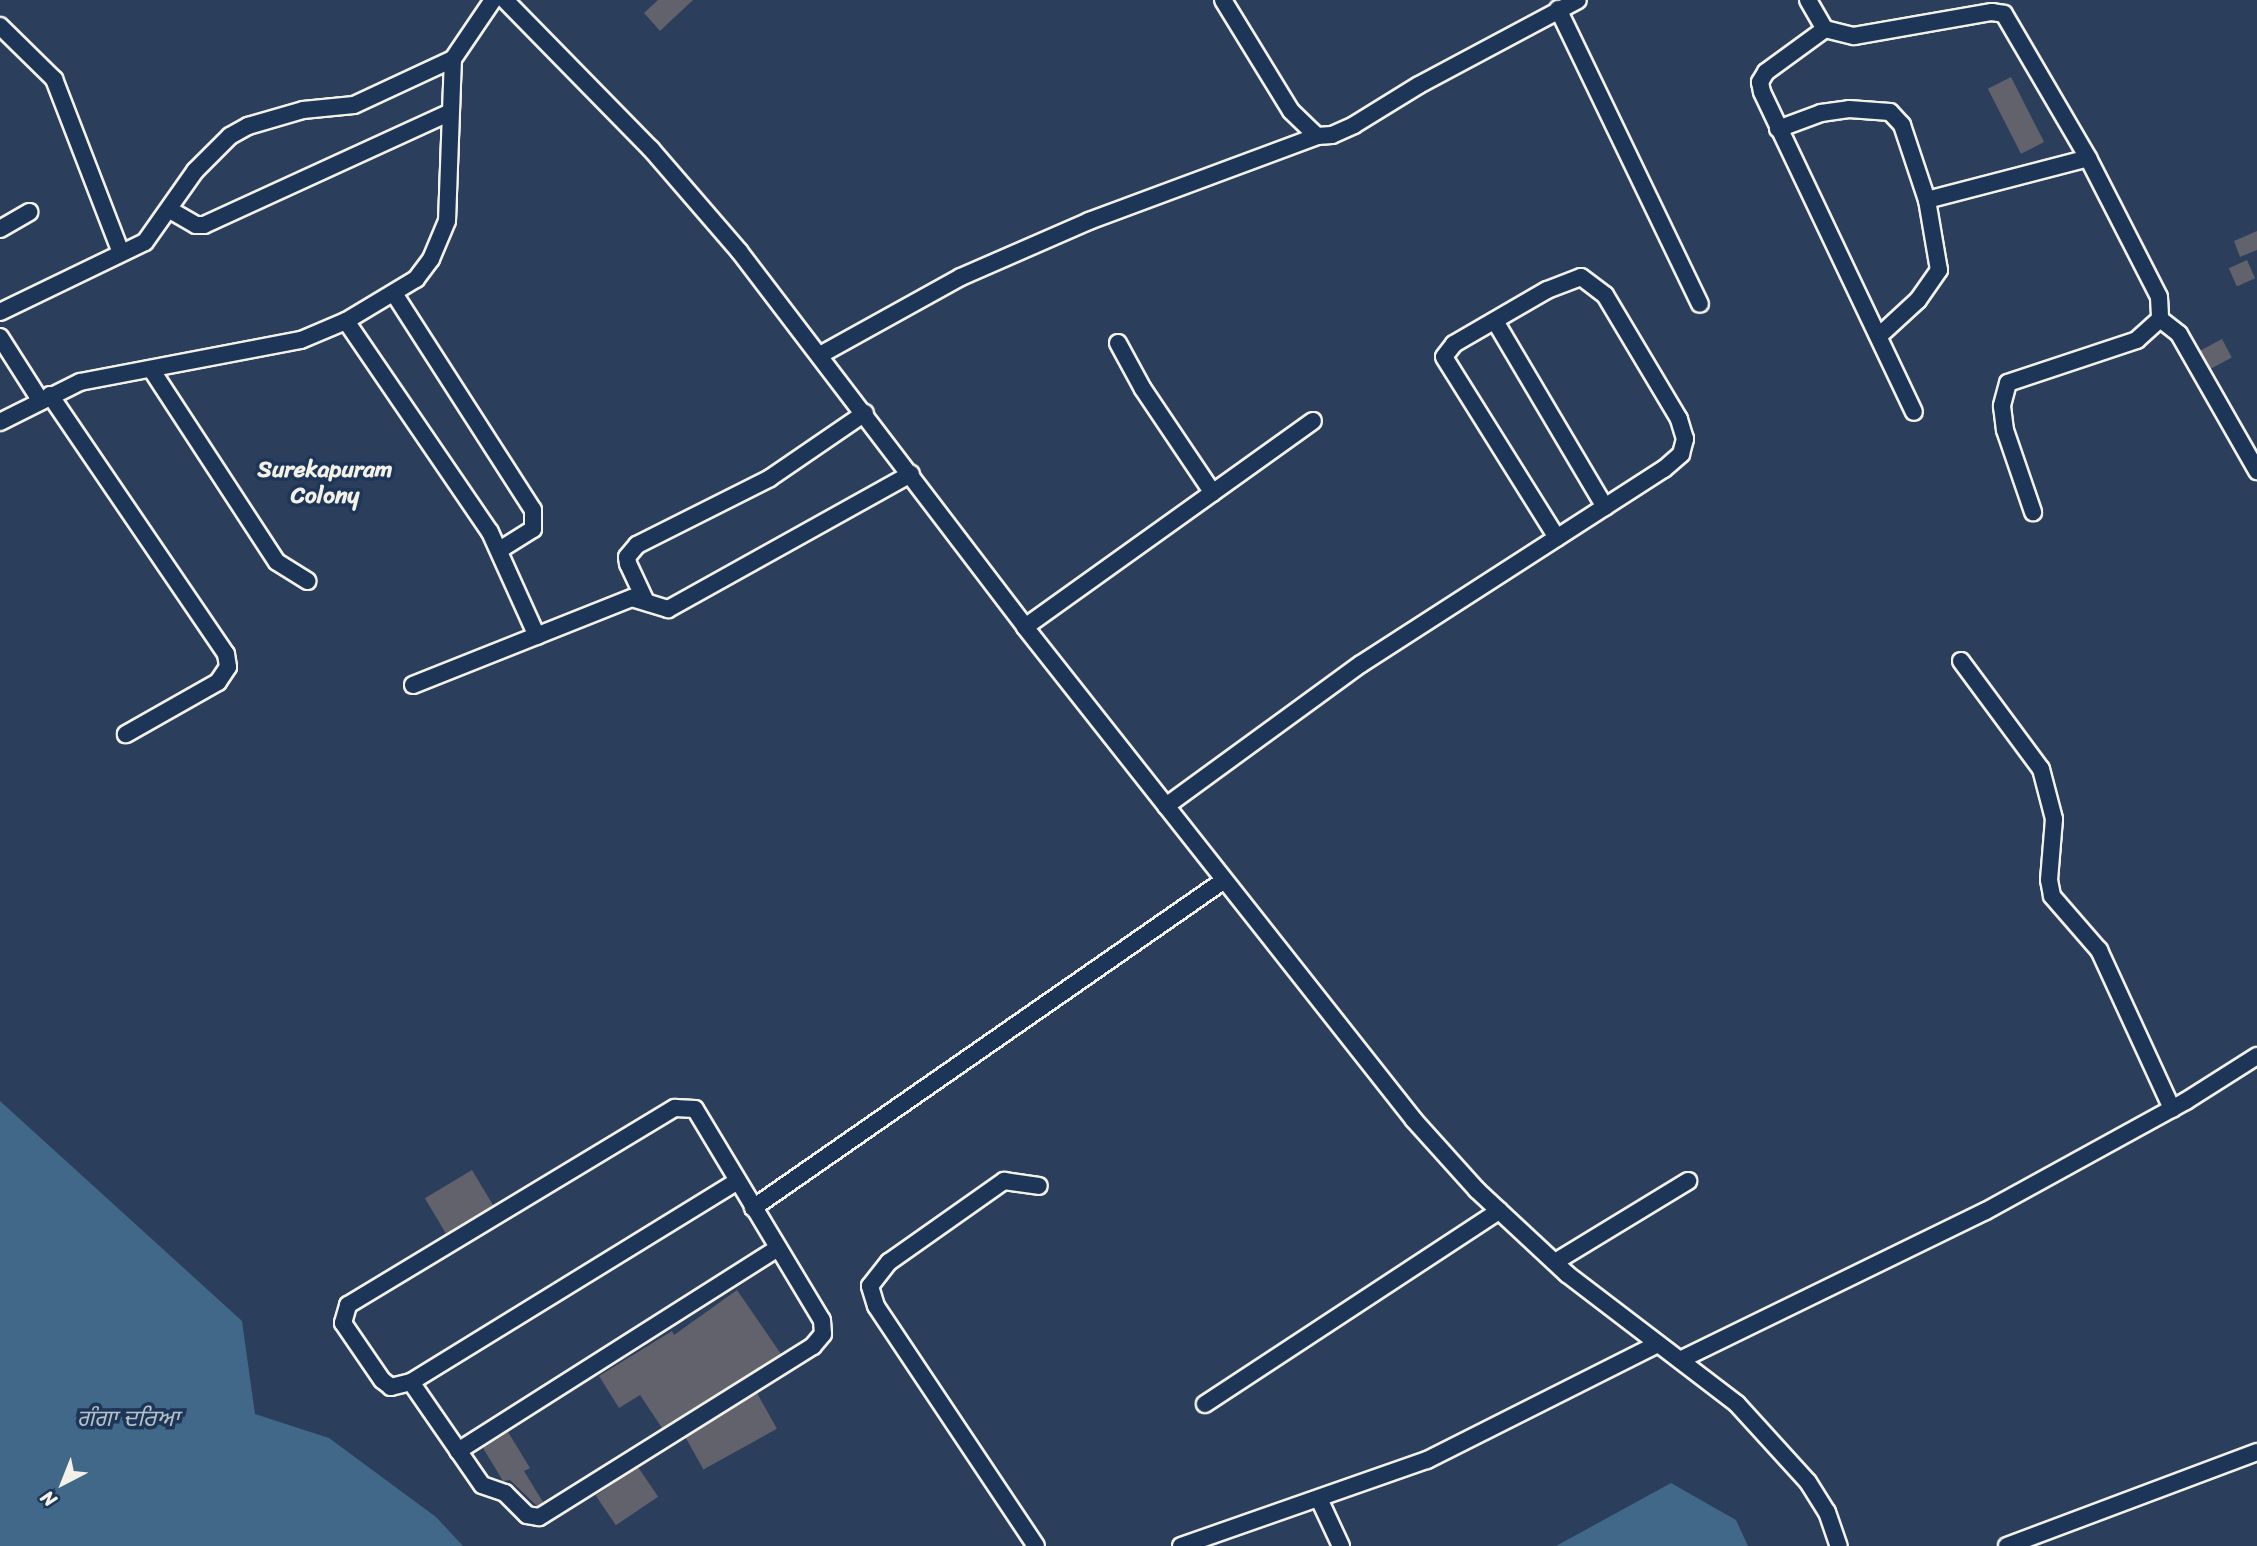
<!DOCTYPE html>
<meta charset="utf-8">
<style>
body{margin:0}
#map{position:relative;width:2257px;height:1546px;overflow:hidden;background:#2b3e5b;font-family:Sriracha,"Noto Sans Gurmukhi",sans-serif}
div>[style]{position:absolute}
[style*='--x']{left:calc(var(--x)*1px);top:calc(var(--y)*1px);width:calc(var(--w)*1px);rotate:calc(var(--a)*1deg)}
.water>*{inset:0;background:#416889}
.building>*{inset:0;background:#61626b;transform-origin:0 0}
.roads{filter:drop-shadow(2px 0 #f4f1e8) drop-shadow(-2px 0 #f4f1e8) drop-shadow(0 2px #f4f1e8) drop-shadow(0 -2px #f4f1e8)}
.minor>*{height:16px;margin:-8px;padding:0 8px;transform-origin:8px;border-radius:8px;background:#1d3557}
span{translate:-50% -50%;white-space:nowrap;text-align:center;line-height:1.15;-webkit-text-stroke:7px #1d3557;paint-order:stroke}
.neighbourhood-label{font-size:23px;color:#f4f1e8;font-weight:700}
.water-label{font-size:23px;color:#b5c1c7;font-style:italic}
.north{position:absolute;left:28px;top:1448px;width:70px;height:70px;-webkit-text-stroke:5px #1d3557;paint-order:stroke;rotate:222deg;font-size:19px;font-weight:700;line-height:28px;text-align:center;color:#f4f1e8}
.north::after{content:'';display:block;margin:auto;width:24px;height:32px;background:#f4f1e8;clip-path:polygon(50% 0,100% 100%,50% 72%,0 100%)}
</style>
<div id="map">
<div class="water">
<div style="clip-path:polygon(0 1101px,242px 1321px,255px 1414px,329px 1438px,436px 1517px,463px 1546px,0 1546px)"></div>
<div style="clip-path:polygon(1671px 1483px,1736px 1520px,1748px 1546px,1556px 1546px)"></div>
</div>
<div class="building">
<div style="clip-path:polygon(658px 0,693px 0,660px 31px,644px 13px)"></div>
<div style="left:2011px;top:77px;width:73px;height:26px;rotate:63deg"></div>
<div style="clip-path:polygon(2257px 231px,2257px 250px,2240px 257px,2234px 241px)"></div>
<div style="left:2247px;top:260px;width:20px;height:20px;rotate:66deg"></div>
<div style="left:2222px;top:339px;width:21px;height:25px;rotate:62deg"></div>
<div style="left:472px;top:1170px;width:41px;height:55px;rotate:59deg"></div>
<div style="clip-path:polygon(737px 1290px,781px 1354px,662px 1428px,640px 1395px,619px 1408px,599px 1376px,672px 1331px,674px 1335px)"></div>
<div style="left:757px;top:1393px;width:41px;height:84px;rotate:61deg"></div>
<div style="clip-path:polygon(508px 1432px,530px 1468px,524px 1471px,543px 1502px,537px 1506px,510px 1480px,503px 1481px,483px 1448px)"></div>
<div style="left:638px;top:1467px;width:36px;height:51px;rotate:56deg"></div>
</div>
<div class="roads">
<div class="minor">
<div style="--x:505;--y:0;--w:209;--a:45.6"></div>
<div style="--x:651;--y:149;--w:135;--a:49.2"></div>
<div style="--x:739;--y:251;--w:472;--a:52.7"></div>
<div style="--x:1025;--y:627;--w:628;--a:51.72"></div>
<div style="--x:1414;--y:1120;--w:94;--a:48"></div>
<div style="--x:1477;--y:1190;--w:123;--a:43"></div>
<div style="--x:1567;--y:1274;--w:214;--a:37.4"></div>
<div style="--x:1737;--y:1404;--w:105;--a:47.7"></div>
<div style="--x:1808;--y:1482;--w:36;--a:58"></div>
<div style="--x:1827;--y:1512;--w:36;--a:71"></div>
<div style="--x:1223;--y:0;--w:130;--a:58.5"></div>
<div style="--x:1291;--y:111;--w:36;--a:44"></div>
<div style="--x:1317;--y:136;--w:15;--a:-4"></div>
<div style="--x:1332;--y:135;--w:24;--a:-24"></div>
<div style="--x:1354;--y:125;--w:76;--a:-31.6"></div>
<div style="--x:1419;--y:85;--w:180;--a:-28.1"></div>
<div style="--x:1808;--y:0;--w:34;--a:60"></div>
<div style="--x:1825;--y:29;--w:30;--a:14"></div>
<div style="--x:1854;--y:36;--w:140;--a:-9.9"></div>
<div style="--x:1992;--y:12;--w:12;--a:9"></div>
<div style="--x:2004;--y:14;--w:167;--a:59.7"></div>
<div style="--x:2088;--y:158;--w:156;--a:62.9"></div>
<div style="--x:2159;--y:297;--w:22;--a:87"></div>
<div style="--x:2160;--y:319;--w:31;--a:138"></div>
<div style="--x:2137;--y:340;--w:136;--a:161.6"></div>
<div style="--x:2008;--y:383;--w:24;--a:105"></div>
<div style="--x:2002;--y:406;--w:24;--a:83"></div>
<div style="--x:2005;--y:430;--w:87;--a:71.1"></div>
<div style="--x:1558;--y:9;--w:327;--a:64.3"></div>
<div style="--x:0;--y:26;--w:76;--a:44.5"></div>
<div style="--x:54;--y:79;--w:186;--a:68.9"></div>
<div style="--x:1825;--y:29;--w:73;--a:143.9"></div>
<div style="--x:1766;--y:72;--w:12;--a:121"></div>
<div style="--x:1760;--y:82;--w:10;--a:79"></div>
<div style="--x:1762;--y:92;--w:354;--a:64.6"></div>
<div style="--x:1778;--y:129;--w:46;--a:-20.4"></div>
<div style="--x:1821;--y:113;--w:28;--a:-8"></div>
<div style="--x:1849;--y:109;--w:41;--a:4.2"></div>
<div style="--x:1890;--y:112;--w:18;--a:47"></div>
<div style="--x:1902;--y:125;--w:79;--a:71.6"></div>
<div style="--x:1927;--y:200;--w:71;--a:80.3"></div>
<div style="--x:1939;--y:270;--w:37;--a:125"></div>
<div style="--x:1918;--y:300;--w:53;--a:137.3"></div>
<div style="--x:1927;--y:200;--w:166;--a:-14.6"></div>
<div style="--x:170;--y:210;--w:30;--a:30"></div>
<div style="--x:196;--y:225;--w:8;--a:0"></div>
<div style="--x:204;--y:225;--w:269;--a:-24.6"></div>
<div style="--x:0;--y:229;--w:34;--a:-30"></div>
<div style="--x:395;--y:295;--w:255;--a:57.3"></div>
<div style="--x:533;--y:510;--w:19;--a:90"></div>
<div style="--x:533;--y:529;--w:40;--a:148"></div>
<div style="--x:0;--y:312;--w:161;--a:-25.8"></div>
<div style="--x:145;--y:242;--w:87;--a:-54.8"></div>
<div style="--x:195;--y:171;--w:49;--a:-45"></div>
<div style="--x:230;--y:136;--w:21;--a:-29"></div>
<div style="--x:248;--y:126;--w:57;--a:-16.2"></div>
<div style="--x:303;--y:110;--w:51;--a:-5.6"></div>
<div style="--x:354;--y:105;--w:109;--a:-24.9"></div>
<div style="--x:2160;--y:319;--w:24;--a:38"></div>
<div style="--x:2179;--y:334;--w:158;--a:60.3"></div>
<div style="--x:346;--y:321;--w:255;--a:55.7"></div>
<div style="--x:490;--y:532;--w:114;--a:65.7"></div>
<div style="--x:1495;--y:321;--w:216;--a:59.4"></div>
<div style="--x:0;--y:337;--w:75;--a:57.6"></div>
<div style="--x:1118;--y:343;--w:52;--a:61.5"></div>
<div style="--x:1143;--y:389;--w:125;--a:56.1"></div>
<div style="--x:820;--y:355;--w:161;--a:-29"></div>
<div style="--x:961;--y:277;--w:140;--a:-23.6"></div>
<div style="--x:1089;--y:221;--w:243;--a:-20.4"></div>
<div style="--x:151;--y:369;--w:230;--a:56.9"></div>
<div style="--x:277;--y:562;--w:36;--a:32"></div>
<div style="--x:50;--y:395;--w:313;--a:55.8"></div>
<div style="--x:226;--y:654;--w:13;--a:81"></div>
<div style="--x:228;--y:667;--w:18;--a:124"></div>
<div style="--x:218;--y:682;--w:106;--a:150.5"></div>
<div style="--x:0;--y:422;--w:89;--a:-26.6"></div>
<div style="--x:80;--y:382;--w:225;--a:-10.8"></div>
<div style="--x:301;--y:340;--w:49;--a:-22.9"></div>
<div style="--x:346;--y:321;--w:82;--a:-31"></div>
<div style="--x:416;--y:279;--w:25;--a:-53"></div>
<div style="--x:431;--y:259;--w:41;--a:-67.2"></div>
<div style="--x:447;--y:221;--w:162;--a:-87.9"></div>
<div style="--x:453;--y:59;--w:71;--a:-55.9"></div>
<div style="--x:645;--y:600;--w:40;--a:-115"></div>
<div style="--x:628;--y:564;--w:7;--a:-98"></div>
<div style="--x:627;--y:557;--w:16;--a:-50"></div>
<div style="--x:637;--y:545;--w:149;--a:-26.7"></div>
<div style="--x:770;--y:478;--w:115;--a:-34.4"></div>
<div style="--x:1025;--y:627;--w:354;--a:-35.6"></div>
<div style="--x:1961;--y:661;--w:134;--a:53.5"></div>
<div style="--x:2041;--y:769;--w:52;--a:75.4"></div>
<div style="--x:2054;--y:819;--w:61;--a:94.7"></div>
<div style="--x:2049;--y:880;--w:16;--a:79"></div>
<div style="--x:2052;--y:896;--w:72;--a:49"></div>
<div style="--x:2099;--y:950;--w:175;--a:65.3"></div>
<div style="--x:413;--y:685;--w:236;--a:-21.7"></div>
<div style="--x:632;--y:598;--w:38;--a:17"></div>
<div style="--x:668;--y:609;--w:278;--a:-29.1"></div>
<div style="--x:1166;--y:806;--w:241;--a:-36.1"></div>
<div style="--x:1361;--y:664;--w:360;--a:-32.8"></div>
<div style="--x:1664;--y:469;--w:23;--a:-41"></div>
<div style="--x:1681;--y:454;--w:16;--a:-75"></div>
<div style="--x:1685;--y:439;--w:21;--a:-107"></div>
<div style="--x:1679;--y:419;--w:144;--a:-120.8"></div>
<div style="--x:1605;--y:295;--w:30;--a:-143"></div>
<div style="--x:1581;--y:277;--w:36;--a:159"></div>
<div style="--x:1547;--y:290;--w:108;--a:149.9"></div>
<div style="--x:1454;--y:344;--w:16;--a:128"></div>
<div style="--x:1444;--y:357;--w:213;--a:58"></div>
<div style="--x:753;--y:1208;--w:573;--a:-34.83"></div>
<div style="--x:1555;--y:1262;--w:156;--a:-31.3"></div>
<div style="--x:1680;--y:1360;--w:340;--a:-26"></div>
<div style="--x:1986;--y:1211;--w:228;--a:-28.8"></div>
<div style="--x:2186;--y:1101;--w:84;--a:-32.4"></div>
<div style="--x:411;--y:1382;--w:21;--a:166"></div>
<div style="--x:391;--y:1387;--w:11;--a:-142"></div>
<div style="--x:382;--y:1380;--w:69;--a:-124.4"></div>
<div style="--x:343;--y:1323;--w:19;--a:-74"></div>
<div style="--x:348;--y:1305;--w:382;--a:-31.1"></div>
<div style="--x:675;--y:1108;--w:20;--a:3"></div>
<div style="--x:695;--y:1109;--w:246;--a:59"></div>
<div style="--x:822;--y:1320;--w:14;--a:86"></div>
<div style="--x:823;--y:1334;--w:16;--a:130"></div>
<div style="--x:813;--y:1346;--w:323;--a:148"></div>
<div style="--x:539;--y:1517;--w:12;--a:-171"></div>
<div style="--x:527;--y:1515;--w:31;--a:-135"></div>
<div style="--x:505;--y:1493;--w:24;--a:-161"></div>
<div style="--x:482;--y:1485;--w:125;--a:-124.6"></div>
<div style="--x:411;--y:1382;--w:380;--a:-31.6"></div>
<div style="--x:1205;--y:1404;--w:352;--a:-33.3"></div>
<div style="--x:458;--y:1451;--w:379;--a:-32.4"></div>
<div style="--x:1320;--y:1501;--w:50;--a:65"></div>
<div style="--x:1036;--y:1546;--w:288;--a:-123.7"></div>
<div style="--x:876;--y:1306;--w:21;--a:-107"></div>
<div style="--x:870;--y:1286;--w:31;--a:-52"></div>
<div style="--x:889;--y:1262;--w:141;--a:-35.2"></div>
<div style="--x:1004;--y:1181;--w:35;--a:8"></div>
<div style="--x:1181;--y:1546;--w:261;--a:-19.3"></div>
<div style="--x:1427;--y:1460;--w:258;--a:-26.7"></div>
<div style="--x:2007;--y:1546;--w:267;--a:-20.6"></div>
</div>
</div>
<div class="neighbourhood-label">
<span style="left:325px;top:483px">Surekapuram<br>Colony</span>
</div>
<div class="water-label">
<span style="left:128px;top:1419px">ਗੰਗਾ ਦਰਿਆ</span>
</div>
<div class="north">N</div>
</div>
